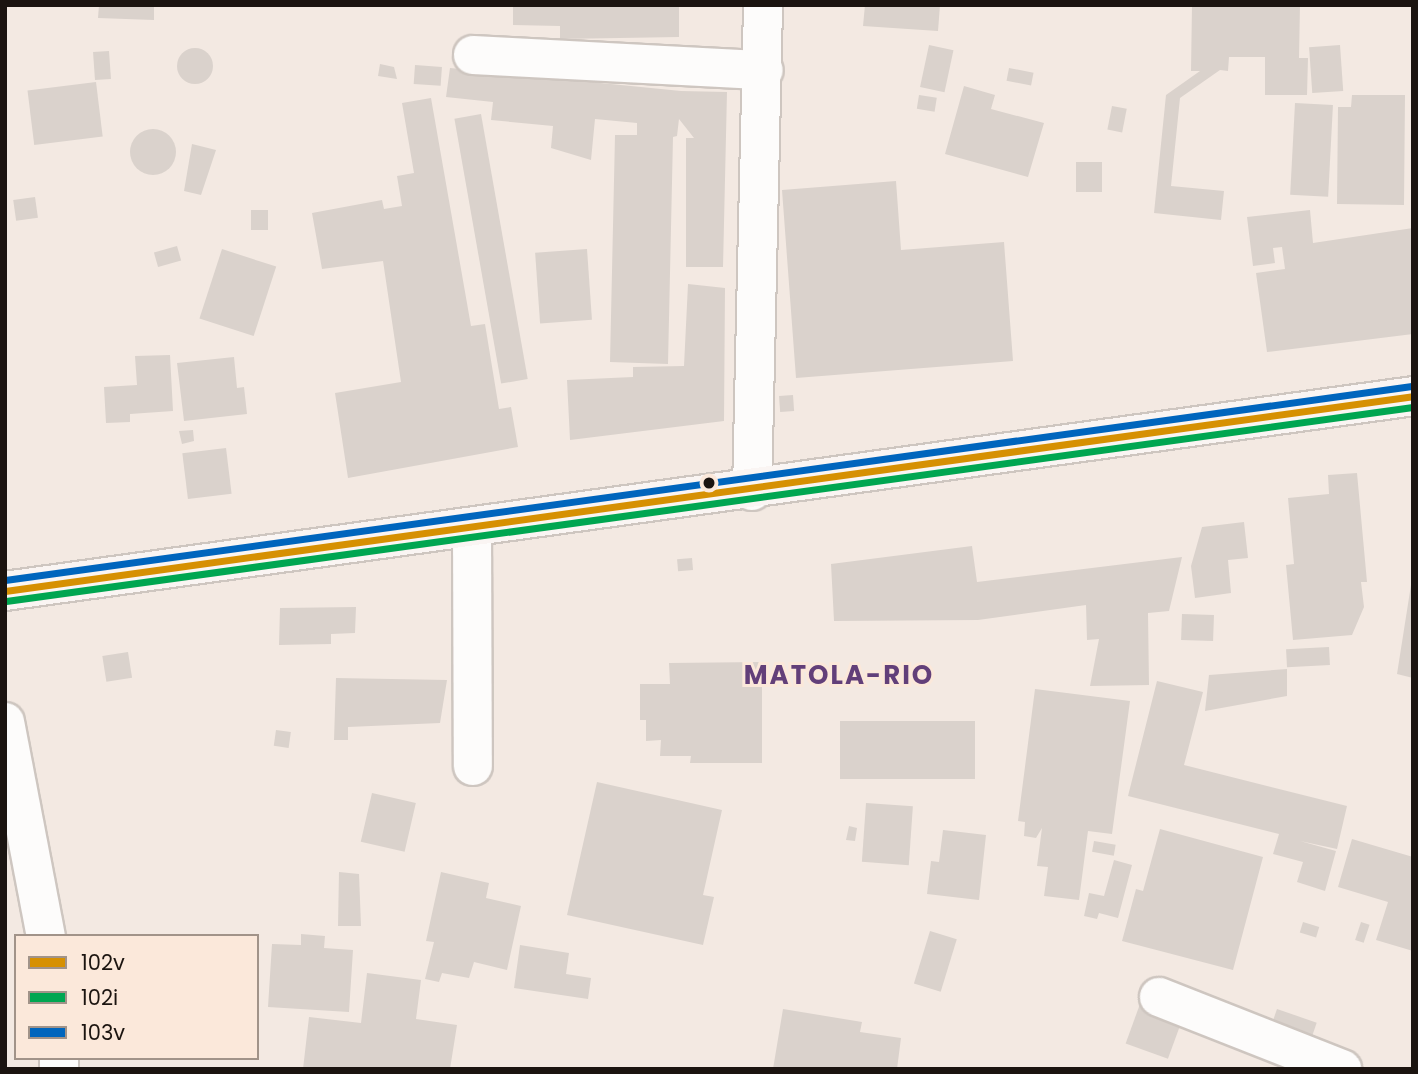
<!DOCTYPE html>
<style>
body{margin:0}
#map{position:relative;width:1418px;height:1074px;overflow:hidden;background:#f3e9e2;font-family:Poppins,sans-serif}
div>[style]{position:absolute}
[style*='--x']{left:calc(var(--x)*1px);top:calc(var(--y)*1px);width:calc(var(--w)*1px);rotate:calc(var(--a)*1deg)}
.building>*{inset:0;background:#dad2cc;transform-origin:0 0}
.round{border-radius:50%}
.roads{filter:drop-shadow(2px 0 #cec6c0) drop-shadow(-2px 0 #cec6c0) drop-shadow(0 2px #cec6c0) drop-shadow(0 -2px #cec6c0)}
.minor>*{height:38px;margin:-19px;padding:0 19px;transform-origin:19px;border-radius:19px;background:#fdfcfb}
.secondary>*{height:38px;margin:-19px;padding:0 19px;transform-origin:19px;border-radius:19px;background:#faf5f3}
.bus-1>*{height:7px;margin:-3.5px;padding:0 3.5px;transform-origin:3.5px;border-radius:3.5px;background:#d69002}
.bus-2>*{height:7px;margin:-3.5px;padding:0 3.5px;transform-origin:3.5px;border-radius:3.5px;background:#00a651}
.bus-3>*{height:7px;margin:-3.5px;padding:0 3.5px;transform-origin:3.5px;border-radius:3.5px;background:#0065bd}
.dots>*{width:19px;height:19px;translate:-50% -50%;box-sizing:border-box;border:4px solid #fbe8da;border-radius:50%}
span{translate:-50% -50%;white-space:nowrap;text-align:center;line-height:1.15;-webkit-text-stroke:6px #fbe8da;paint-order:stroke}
.district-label{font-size:26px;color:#623f79;font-weight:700;letter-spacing:2px}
.frame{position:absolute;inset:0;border:7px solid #1b1410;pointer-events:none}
.legend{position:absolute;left:14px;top:934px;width:245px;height:126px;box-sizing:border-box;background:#fbe8da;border:2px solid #a19389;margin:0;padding:9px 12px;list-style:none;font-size:21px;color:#1b1410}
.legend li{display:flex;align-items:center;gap:14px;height:35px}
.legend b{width:35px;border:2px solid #a19389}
</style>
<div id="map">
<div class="building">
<div style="clip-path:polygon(99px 5px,154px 5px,154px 20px,98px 18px)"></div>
<div style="clip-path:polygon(513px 5px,679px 5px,679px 37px,560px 39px,560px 26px,513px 25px)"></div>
<div style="clip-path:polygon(865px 5px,940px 5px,938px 31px,863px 26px)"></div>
<div style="clip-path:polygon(1192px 5px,1300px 5px,1299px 58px,1308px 58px,1307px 95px,1265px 95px,1265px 57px,1229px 57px,1228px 71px,1220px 70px,1180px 98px,1171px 186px,1224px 191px,1221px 220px,1154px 213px,1166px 95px,1200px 71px,1191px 71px)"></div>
<div style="left:929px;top:45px;width:25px;height:43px;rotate:12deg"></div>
<div style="left:1340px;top:45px;width:46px;height:31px;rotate:86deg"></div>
<div class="round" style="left:177px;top:48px;width:36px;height:36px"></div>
<div style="left:109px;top:51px;width:28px;height:16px;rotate:86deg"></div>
<div style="clip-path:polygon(380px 64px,394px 67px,397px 79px,378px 76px)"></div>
<div style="left:415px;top:65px;width:27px;height:19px;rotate:4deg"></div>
<div style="clip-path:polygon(450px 68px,681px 91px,727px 92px,723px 267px,686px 267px,686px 138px,694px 138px,679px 119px,677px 136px,673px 137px,668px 364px,610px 362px,615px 135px,637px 135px,637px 123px,595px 119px,591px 160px,551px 148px,553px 126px,491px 120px,493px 102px,446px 97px)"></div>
<div style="left:1009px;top:68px;width:25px;height:13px;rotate:11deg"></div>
<div style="left:96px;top:82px;width:55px;height:69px;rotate:83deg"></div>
<div style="clip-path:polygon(964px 86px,995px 95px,991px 109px,1044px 123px,1028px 177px,945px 154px)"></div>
<div style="left:919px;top:95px;width:18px;height:14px;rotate:9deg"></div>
<div style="clip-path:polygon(1352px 95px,1405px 95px,1404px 205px,1337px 204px,1338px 107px,1351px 107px)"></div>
<div style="clip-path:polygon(431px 98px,471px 326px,485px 324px,499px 409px,511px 407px,518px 447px,348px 478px,335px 393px,401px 382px,383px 261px,322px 269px,312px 213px,382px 200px,384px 209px,402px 206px,397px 176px,414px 173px,402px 103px)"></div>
<div style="left:1295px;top:103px;width:38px;height:92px;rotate:3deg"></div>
<div style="left:1112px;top:106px;width:15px;height:24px;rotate:11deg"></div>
<div style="left:481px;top:114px;width:269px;height:27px;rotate:80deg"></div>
<div class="round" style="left:130px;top:129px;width:46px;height:46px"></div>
<div style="clip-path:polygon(192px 144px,216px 150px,201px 195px,184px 191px)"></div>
<div style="left:1076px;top:162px;width:26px;height:30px"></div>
<div style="clip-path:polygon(896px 181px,901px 250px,1004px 242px,1013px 361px,796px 378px,782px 190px)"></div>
<div style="left:35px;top:197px;width:21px;height:22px;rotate:82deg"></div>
<div style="left:251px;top:210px;width:17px;height:20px"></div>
<div style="clip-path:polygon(1310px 210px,1313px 243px,1413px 228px,1413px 334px,1267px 352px,1256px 273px,1285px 269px,1282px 247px,1273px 248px,1275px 263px,1253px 266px,1247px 217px)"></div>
<div style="left:177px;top:246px;width:15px;height:24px;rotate:74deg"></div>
<div style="left:222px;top:249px;width:57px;height:73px;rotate:18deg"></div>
<div style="left:587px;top:249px;width:71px;height:52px;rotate:86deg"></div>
<div style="clip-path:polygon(688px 284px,725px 288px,724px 421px,570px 440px,567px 380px,633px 377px,633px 367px,684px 366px)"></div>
<div style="clip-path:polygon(170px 355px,173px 411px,130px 414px,130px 422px,106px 423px,104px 387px,137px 385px,135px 356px)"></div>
<div style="clip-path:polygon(234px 357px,237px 388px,244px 387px,247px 414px,184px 421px,177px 363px)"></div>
<div style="left:793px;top:395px;width:16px;height:14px;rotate:86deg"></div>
<div style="clip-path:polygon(193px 430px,194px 441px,182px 444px,179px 431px)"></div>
<div style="left:226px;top:448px;width:46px;height:44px;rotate:83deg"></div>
<div style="clip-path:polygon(1357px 473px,1367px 582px,1361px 582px,1364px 607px,1352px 635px,1293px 640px,1286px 565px,1294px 564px,1288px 498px,1329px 494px,1328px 475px)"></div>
<div style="clip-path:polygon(1244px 522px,1248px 558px,1228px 560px,1231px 593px,1195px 598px,1191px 566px,1202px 527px)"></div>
<div style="clip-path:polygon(972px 546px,977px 582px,1182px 557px,1169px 611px,1148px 613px,1149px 685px,1090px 686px,1099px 639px,1087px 640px,1086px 605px,978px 620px,834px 621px,831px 564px)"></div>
<div style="left:692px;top:558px;width:12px;height:15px;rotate:85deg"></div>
<div style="clip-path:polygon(1411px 585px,1413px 585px,1413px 678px,1397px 674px)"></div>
<div style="clip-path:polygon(356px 607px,355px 633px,331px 634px,331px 644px,279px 645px,280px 608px)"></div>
<div style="left:1182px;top:614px;width:32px;height:26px;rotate:2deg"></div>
<div style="left:1329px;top:647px;width:18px;height:43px;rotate:87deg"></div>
<div style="left:128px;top:652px;width:26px;height:26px;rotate:81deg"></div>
<div style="clip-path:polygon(762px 662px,762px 763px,690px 763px,691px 756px,660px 756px,661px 740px,646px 741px,646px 720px,640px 720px,640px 684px,670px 684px,669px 663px)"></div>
<div style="clip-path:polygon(1287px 669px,1287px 696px,1205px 711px,1209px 675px)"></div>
<div style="clip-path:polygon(336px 678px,447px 680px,440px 723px,348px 727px,348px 740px,334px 740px)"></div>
<div style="clip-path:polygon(1157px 681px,1203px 692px,1184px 765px,1347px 806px,1337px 849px,1300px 841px,1336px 851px,1325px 891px,1297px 882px,1303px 862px,1273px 854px,1279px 834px,1128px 796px)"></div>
<div style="clip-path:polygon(1035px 689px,1130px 701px,1112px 834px,1088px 831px,1079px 900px,1044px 896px,1048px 867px,1037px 866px,1042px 828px,1036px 838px,1024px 836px,1025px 822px,1018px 821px)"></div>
<div style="left:975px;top:721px;width:58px;height:135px;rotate:90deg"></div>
<div style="left:276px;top:730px;width:15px;height:16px;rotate:8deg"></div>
<div style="clip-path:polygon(597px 782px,722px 810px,703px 895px,714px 897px,703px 945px,567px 915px)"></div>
<div style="left:372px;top:793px;width:45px;height:50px;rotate:13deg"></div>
<div style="left:866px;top:803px;width:47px;height:59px;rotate:4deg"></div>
<div style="clip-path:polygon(849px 826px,857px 828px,855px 841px,846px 840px)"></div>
<div style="clip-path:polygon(1160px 829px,1263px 857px,1233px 970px,1122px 941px,1136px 889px,1143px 891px)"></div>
<div style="clip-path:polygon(943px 830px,986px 835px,979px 900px,927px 894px,931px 861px,939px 862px)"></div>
<div style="clip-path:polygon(1352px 839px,1413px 857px,1413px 951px,1376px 940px,1388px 902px,1338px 887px)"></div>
<div style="left:1094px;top:841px;width:22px;height:11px;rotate:10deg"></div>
<div style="clip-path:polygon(1114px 860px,1132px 865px,1118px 918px,1099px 913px,1097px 919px,1084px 916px,1089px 893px,1104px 896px)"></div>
<div style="clip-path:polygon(339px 872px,359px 874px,361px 926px,338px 926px)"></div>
<div style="clip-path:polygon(441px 872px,489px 883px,486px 898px,521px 906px,507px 970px,474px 962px,469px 978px,442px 973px,439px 982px,425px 979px,434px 942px,426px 941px)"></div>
<div style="left:1303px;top:922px;width:17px;height:11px;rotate:17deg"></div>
<div style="left:1361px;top:922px;width:9px;height:19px;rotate:18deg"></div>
<div style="left:930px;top:931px;width:28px;height:55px;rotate:17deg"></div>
<div style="clip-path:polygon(301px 934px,325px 936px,324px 948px,353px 950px,349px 1012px,268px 1007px,272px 944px,301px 945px)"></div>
<div style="clip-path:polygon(520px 945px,569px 953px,566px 974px,591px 978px,588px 999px,514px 988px)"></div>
<div style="clip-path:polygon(367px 973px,421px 980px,416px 1019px,457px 1025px,450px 1069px,303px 1069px,309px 1017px,361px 1023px)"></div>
<div style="left:1140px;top:1004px;width:45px;height:42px;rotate:20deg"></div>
<div style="clip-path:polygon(783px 1009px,862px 1022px,860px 1032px,901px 1038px,897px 1069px,773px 1069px)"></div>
<div style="left:1277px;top:1009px;width:42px;height:18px;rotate:19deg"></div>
</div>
<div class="roads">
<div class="minor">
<div style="--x:473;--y:55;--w:291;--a:3"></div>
<div style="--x:752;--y:491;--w:486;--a:-88.7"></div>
<div style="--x:472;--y:528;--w:238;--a:89.8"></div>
<div style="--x:5;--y:722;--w:218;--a:79.2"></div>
<div style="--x:1159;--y:997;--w:197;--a:21.5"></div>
<div style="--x:59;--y:1069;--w:11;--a:-90"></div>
</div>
<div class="secondary">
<div style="--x:5;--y:591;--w:1421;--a:-7.88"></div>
</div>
</div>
<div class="bus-1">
<div style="--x:5;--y:591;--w:1421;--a:-7.88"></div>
</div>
<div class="bus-2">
<div style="--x:6;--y:601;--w:1420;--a:-7.85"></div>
</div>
<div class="bus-3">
<div style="--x:5;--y:580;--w:1420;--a:-7.85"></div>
</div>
<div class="dots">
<div style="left:709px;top:483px;background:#1b1410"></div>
</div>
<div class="district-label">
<span style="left:839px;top:676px">MATOLA-RIO</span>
</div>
<div class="frame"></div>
<ul class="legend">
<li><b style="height:9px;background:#d69002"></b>102v</li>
<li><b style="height:9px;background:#00a651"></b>102i</li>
<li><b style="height:9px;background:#0065bd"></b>103v</li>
</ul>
</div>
